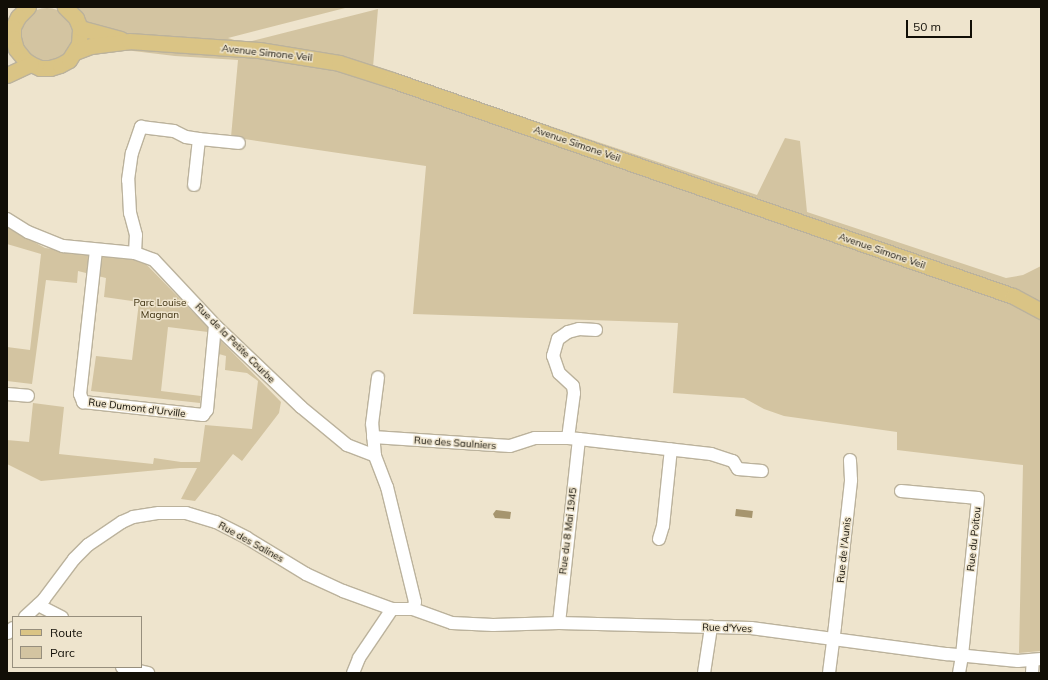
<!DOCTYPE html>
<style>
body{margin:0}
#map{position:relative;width:1048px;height:680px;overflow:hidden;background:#eee4cd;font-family:Mulish,sans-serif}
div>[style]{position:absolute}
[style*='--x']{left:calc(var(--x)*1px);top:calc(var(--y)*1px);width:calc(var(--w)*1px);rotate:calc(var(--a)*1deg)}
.green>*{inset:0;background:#d3c4a1}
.round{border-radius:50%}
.water>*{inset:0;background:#a6956e;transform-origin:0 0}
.roads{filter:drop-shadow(1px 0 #bbb29c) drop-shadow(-1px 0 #bbb29c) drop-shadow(0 1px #bbb29c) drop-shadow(0 -1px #bbb29c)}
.minor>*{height:12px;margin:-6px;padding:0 6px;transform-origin:6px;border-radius:6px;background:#fff}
.major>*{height:15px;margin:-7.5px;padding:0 7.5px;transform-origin:7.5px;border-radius:7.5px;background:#dac485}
span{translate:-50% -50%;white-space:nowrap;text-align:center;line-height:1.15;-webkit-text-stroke:3px #eee4cd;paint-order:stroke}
.street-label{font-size:10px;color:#110e06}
.park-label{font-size:10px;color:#3d300e}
.frame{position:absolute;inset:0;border:8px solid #110e06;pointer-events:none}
.legend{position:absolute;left:12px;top:616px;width:130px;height:52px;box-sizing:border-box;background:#eee4cd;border:1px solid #968e7d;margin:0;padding:5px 7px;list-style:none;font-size:12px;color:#110e06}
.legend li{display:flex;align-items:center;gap:8px;height:20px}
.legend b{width:20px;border:1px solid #968e7d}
.scale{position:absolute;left:906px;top:20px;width:66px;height:18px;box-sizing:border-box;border:2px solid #110e06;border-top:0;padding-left:5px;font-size:12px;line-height:14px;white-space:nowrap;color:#110e06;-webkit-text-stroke:3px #eee4cd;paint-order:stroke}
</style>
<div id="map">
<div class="green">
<div style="clip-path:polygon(66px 7px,349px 7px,228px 38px,244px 43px,378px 9px,373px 67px,757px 195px,785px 138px,800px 141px,807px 212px,1006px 278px,1023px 275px,1041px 266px,1041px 651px,1019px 653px,1023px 465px,897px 450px,897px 432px,784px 416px,764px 409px,744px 398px,673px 393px,678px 323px,413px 314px,426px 166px,231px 137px,238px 60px,175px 56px,108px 48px,91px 41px,86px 28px)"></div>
<div class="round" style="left:20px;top:8px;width:54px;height:54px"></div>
<div style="clip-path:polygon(7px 227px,45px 248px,143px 261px,281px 402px,279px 413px,242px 461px,233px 454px,195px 501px,181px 499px,197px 468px,180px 468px,41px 481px,7px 464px,7px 440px,29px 442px,33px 403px,64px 407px,59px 454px,153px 464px,154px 458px,181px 462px,200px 462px,205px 425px,252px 429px,258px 381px,247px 373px,225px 370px,226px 356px,219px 354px,220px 348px,208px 332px,168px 327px,161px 391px,201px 396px,200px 403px,91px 391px,96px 356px,132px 360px,139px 302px,104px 297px,106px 278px,78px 271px,77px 283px,46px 280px,32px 384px,7px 381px,7px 347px,30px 350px,41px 254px,7px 244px)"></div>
</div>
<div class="water">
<div style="left:736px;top:509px;width:17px;height:7px;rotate:7deg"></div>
<div style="clip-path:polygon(496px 510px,511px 512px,510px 519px,495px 518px,493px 514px)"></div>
</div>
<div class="roads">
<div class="minor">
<div style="--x:194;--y:185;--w:46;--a:-83.8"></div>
<div style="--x:7;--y:219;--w:25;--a:32"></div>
<div style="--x:28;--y:232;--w:38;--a:22"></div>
<div style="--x:63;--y:246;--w:72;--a:5.6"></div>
<div style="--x:135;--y:253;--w:20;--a:20"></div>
<div style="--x:154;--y:260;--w:89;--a:46.8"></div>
<div style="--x:215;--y:325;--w:119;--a:43.6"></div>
<div style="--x:301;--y:407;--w:60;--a:39.6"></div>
<div style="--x:347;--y:445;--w:30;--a:21"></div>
<div style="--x:375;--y:456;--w:33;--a:69"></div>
<div style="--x:387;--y:487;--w:118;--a:76.3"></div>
<div style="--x:415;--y:602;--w:7;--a:106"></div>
<div style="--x:96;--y:250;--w:145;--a:96.3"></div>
<div style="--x:80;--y:394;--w:9;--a:69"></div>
<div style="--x:83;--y:402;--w:121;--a:6.2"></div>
<div style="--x:203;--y:415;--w:6;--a:-51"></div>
<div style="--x:207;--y:410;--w:85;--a:-84.6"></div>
<div style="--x:135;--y:253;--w:18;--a:-87"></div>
<div style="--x:136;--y:235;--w:23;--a:-105"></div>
<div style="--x:130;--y:213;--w:33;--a:-93"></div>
<div style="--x:128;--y:180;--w:27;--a:-82"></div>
<div style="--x:132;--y:153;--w:28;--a:-71"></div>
<div style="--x:141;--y:127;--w:33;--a:7"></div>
<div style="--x:174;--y:131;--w:13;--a:27"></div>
<div style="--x:186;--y:137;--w:13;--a:9"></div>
<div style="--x:199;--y:139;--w:40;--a:5.7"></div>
<div style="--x:7;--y:394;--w:21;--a:5"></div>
<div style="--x:373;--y:437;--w:137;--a:3.8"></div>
<div style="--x:510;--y:446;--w:26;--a:-18"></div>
<div style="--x:535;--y:438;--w:33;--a:0"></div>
<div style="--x:579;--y:439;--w:133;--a:6.5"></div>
<div style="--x:711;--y:454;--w:23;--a:18"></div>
<div style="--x:733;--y:461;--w:9;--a:58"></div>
<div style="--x:738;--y:469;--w:24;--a:5"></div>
<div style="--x:375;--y:456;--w:32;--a:-95"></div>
<div style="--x:372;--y:424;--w:47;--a:-82.7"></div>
<div style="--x:901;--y:491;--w:77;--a:5.2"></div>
<div style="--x:978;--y:498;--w:159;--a:95.8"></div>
<div style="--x:962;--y:656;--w:17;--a:100"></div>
<div style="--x:659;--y:539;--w:14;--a:-73"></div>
<div style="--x:663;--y:526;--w:77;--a:-84.1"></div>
<div style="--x:38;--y:605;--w:27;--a:27"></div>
<div style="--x:25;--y:617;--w:26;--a:-43"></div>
<div style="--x:44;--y:599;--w:50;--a:-53.1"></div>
<div style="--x:74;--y:559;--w:20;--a:-45"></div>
<div style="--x:88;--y:545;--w:41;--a:-34.1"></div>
<div style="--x:122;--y:522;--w:12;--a:-24"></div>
<div style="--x:133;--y:517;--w:26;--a:-9"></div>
<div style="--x:159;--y:513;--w:27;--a:0"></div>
<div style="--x:186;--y:513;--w:31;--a:17"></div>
<div style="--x:216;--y:522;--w:35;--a:27"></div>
<div style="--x:247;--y:538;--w:69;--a:31.4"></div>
<div style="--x:306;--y:574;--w:41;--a:24.7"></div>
<div style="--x:343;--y:591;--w:52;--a:20.2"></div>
<div style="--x:392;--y:609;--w:21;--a:0"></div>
<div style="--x:413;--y:609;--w:41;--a:19.7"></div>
<div style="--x:452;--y:623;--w:41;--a:2.8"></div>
<div style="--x:493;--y:625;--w:66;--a:-1.7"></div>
<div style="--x:559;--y:623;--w:192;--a:1.5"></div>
<div style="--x:751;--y:628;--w:198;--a:7.6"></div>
<div style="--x:947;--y:654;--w:71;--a:5.6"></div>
<div style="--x:1018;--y:661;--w:23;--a:-5"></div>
<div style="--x:559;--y:623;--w:185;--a:-83.8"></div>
<div style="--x:579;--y:439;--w:11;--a:-175"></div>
<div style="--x:568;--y:438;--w:45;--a:-82.4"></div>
<div style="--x:574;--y:393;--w:7;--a:-98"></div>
<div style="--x:573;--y:386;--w:19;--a:-137"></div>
<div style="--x:559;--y:373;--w:18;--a:-109"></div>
<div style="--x:553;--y:356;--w:18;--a:-74"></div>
<div style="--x:558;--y:339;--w:12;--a:-35"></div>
<div style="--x:568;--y:332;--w:11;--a:-15"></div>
<div style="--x:579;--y:329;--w:17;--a:3"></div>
<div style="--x:8;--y:633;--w:7;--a:-45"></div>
<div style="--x:122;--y:667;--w:27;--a:13"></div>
<div style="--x:353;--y:673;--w:16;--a:-68"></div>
<div style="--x:359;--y:658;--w:59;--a:-56"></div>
<div style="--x:704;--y:673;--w:47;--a:-81.3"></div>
<div style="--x:829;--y:673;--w:47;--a:-82.7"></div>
<div style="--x:835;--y:626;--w:147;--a:-83.7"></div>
<div style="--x:851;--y:480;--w:20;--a:-93"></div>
<div style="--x:1032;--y:673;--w:13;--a:-86"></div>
</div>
<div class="major">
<div style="--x:28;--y:7;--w:14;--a:135"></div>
<div style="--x:18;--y:17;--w:11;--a:117"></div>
<div style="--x:13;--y:27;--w:11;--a:90"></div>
<div style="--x:13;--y:38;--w:11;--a:75"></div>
<div style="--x:16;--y:49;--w:14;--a:51"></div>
<div style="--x:25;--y:60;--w:7;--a:34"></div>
<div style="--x:31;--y:64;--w:10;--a:24"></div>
<div style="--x:40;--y:68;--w:10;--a:0"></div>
<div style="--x:50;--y:68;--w:10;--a:-17"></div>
<div style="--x:60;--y:65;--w:10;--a:-29"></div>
<div style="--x:69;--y:60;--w:19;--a:-58"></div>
<div style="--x:79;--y:44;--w:16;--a:-86"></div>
<div style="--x:80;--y:28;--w:11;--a:-112"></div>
<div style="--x:76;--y:18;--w:16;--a:-135"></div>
<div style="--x:80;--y:28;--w:42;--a:15"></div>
<div style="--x:75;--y:52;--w:17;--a:-21"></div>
<div style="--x:91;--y:46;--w:38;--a:-7"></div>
<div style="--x:129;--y:41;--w:130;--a:4"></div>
<div style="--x:259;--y:50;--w:81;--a:9.2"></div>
<div style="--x:339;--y:63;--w:56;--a:17.8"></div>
<div style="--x:392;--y:80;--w:657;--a:19.18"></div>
<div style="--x:1013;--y:296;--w:32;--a:28"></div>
<div style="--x:7;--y:75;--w:26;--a:-25"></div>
</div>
</div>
<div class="street-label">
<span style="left:267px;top:53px;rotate:6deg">Avenue Simone Veil</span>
<span style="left:577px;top:144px;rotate:19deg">Avenue Simone Veil</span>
<span style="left:882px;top:251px;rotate:19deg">Avenue Simone Veil</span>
<span style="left:235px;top:343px;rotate:45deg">Rue de la Petite Courbe</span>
<span style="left:137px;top:408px;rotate:7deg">Rue Dumont d'Urville</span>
<span style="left:455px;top:443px;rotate:4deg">Rue des Saulniers</span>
<span style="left:568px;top:531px;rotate:-83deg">Rue du 8 Mai 1945</span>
<span style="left:974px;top:539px;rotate:-84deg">Rue du Poitou</span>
<span style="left:251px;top:542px;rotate:29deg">Rue des Salines</span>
<span style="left:844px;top:550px;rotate:-84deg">Rue de l'Aunis</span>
<span style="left:727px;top:628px;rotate:2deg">Rue d'Yves</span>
</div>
<div class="park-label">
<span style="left:160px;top:308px">Parc Louise<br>Magnan</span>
</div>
<div class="frame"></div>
<ul class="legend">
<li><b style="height:5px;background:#dac485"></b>Route</li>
<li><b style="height:11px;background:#d3c4a1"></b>Parc</li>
</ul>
<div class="scale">50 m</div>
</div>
